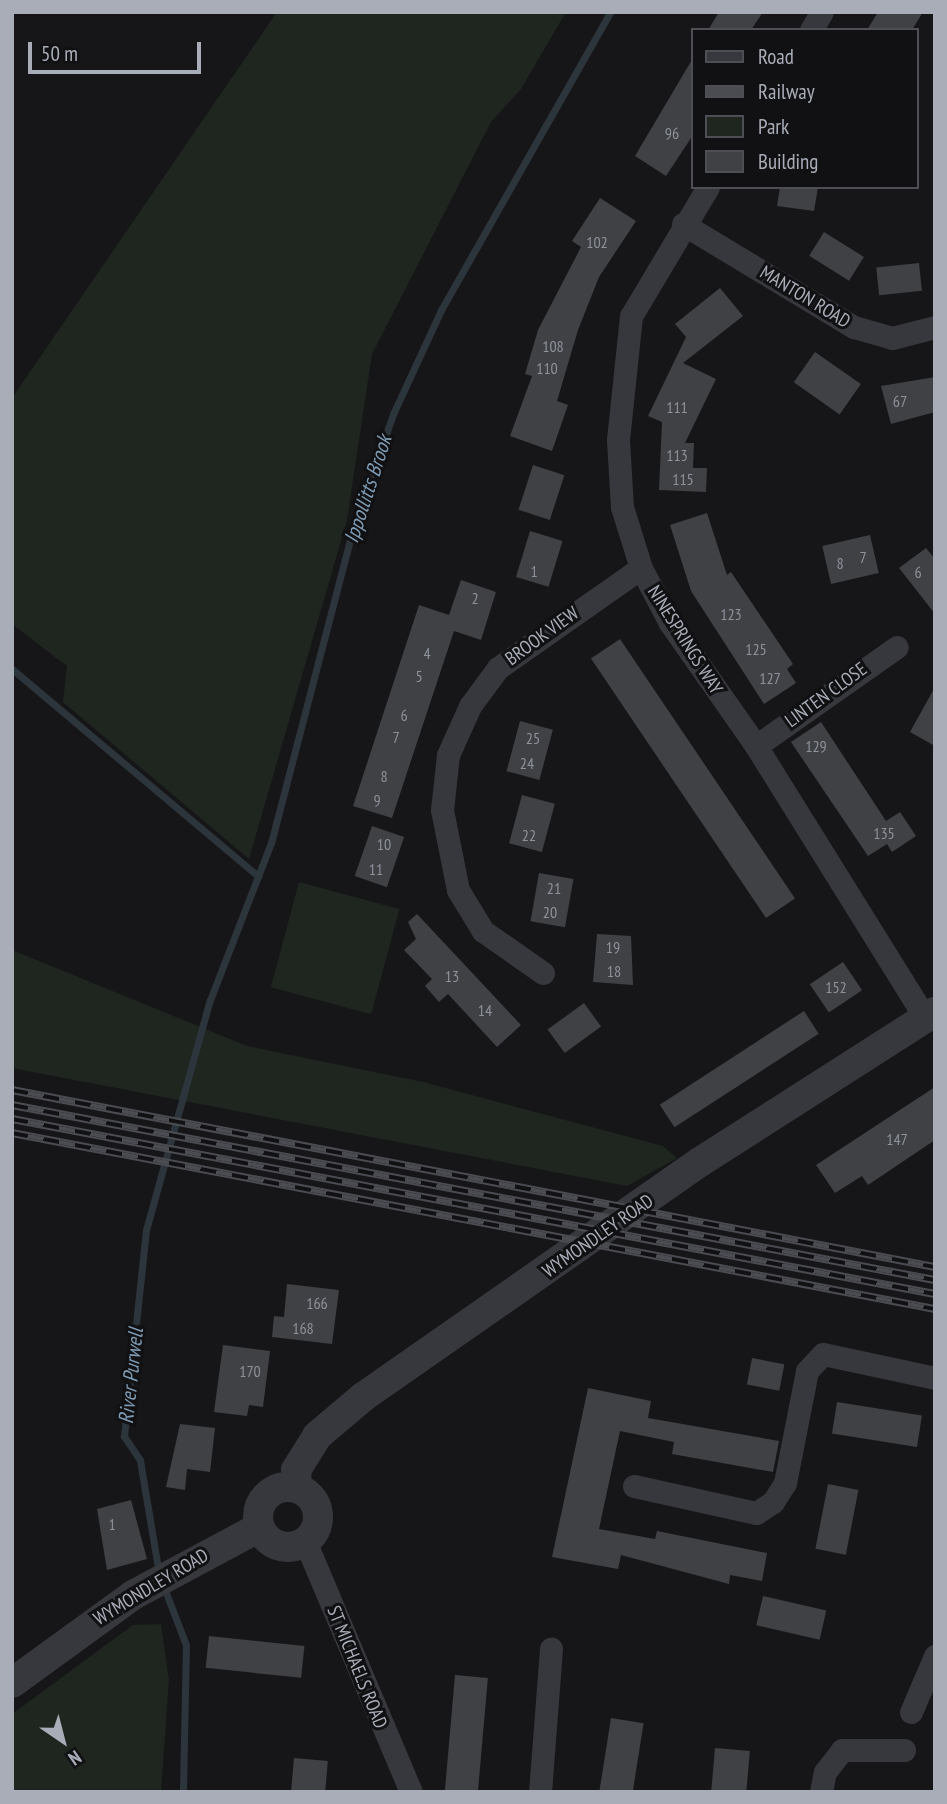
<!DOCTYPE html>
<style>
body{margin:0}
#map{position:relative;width:947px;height:1804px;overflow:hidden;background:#161618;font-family:"PT Sans Narrow",sans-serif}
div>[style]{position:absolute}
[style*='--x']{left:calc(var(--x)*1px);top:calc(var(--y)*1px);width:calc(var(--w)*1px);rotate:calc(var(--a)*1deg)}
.green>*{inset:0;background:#1e261f;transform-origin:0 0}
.stream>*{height:7px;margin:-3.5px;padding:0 3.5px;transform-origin:3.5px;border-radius:3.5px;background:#2c353c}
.building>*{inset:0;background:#404145;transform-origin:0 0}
.minor>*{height:23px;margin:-11.5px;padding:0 11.5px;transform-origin:11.5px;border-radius:11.5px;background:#37383d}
.tertiary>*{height:30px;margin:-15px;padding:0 15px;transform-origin:15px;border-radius:15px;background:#37383d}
.tertiary>.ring{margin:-15px;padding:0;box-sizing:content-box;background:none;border:30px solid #37383d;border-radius:50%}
.rail>*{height:8px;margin-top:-4px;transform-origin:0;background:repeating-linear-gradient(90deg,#111113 0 16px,#4a4c52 0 32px);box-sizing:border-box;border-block:2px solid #4a4c52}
span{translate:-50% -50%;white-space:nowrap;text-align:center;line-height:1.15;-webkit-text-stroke:6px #111113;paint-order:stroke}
.number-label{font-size:16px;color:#8e929b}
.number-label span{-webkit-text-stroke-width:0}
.street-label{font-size:19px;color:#a8adb8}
.water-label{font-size:21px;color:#7f9bb3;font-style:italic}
.frame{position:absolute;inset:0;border:14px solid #a8adb8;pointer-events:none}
.legend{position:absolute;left:691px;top:28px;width:228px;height:161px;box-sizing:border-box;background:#111113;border:2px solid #4d4f55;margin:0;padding:9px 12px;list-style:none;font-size:21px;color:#a8adb8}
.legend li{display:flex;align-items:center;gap:14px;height:35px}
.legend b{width:35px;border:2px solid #4d4f55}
.north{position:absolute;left:28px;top:1706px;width:70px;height:70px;-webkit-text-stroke:5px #111113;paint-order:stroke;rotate:145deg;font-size:19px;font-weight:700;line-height:28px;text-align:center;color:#a8adb8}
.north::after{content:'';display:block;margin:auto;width:24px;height:32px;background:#a8adb8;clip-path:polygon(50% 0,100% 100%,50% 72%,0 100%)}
.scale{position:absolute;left:28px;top:42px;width:173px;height:32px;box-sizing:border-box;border:4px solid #a8adb8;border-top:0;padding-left:9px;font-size:21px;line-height:24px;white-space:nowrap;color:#a8adb8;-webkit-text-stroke:5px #111113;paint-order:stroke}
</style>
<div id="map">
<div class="green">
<div style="clip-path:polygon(277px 12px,566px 12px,521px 89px,491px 122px,372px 354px,347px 520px,249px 859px,63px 702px,67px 666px,12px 624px,12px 398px)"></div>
<div style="left:299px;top:882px;width:104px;height:109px;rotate:15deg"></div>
<div style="clip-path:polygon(12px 950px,247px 1046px,423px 1082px,663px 1146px,677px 1158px,627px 1186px,12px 1068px)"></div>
<div style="clip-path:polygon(161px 1624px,169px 1680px,161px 1792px,12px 1792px,12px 1714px,133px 1625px)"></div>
</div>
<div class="stream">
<div style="--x:12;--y:669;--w:322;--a:40.1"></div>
<div style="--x:159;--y:1574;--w:116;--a:-99.5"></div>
<div style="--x:140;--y:1460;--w:29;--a:-124"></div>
<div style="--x:124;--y:1436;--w:207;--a:-83.9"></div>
<div style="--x:146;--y:1230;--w:239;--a:-74.5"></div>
<div style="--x:210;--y:1000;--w:168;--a:-68.8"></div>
<div style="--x:271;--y:843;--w:329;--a:-75.4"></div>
<div style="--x:354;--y:525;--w:118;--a:-70.6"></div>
<div style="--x:393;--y:414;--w:115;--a:-65.2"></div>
<div style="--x:441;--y:310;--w:343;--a:-60.4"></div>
<div style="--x:163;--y:1585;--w:64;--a:69"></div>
<div style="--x:186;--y:1645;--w:147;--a:91.2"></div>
</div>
<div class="building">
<div style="clip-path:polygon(719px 12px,763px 12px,751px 30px,708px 30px)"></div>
<div style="clip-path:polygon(878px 12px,923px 12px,912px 30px,867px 30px)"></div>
<div style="clip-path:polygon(693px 58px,693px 135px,666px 176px,635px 156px)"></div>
<div style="clip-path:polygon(780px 187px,818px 187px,814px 211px,777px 206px)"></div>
<div style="clip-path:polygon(600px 198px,636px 221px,599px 277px,578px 330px,557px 401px,568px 405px,552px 451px,510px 436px,532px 376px,525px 374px,538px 330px,581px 247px,572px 241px)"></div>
<div style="left:824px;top:232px;width:47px;height:28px;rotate:32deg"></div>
<div style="left:919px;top:263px;width:28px;height:43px;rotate:84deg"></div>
<div style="clip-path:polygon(720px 288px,743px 316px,683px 363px,716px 379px,685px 443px,694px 443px,693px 468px,707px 468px,706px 492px,659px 490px,662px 422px,648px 416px,686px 337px,675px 324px)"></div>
<div style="left:815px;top:352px;width:56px;height:37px;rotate:35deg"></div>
<div style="clip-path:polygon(935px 377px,935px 412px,891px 424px,881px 386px)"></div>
<div style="left:533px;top:465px;width:33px;height:47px;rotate:18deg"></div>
<div style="clip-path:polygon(707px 513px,727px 575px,731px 572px,793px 664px,787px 669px,796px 683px,764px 704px,691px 591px,670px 525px)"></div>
<div style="left:530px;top:531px;width:34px;height:48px;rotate:17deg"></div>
<div style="left:870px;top:535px;width:39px;height:49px;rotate:77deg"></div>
<div style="clip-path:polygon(926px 548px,935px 559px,935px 614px,899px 568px)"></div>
<div style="clip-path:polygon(461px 580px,496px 592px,481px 640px,454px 631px,392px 818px,353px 806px,419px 605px,449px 615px)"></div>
<div style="left:620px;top:639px;width:313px;height:35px;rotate:56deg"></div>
<div style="clip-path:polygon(935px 687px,935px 746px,910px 732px)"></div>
<div style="left:520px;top:721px;width:34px;height:52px;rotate:15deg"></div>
<div style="clip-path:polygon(821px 722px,886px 821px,900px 812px,916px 836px,892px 852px,887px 844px,868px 856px,791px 742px)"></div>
<div style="left:522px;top:795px;width:34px;height:50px;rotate:15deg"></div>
<div style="left:372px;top:826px;width:34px;height:53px;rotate:19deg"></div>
<div style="left:539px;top:873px;width:35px;height:49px;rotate:10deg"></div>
<div style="clip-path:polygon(417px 914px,521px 1025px,497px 1047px,448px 994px,439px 1002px,425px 986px,432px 979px,404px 950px,416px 939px,408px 922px)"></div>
<div style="clip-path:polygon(597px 934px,631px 936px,633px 985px,593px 982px)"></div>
<div style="left:843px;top:962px;width:34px;height:40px;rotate:56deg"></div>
<div style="left:584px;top:1003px;width:29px;height:45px;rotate:54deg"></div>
<div style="left:804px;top:1011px;width:27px;height:172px;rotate:57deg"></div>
<div style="clip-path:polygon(935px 1087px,935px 1140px,868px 1185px,862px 1176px,835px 1193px,816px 1165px)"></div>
<div style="clip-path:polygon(287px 1284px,339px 1290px,332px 1344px,272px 1337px,274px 1316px,284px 1317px)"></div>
<div style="clip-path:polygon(223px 1345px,270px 1351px,263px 1407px,249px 1405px,247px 1416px,214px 1412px)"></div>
<div style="left:752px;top:1358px;width:33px;height:27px;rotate:11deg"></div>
<div style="clip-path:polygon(588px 1388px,651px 1401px,648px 1418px,779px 1441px,773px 1472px,672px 1454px,674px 1442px,620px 1431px,599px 1529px,655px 1539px,657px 1531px,767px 1553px,762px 1581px,730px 1575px,729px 1584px,621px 1555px,618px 1569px,552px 1557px)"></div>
<div style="left:837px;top:1402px;width:86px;height:32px;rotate:9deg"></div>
<div style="clip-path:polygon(180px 1424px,215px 1428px,210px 1472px,187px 1469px,185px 1490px,166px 1487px)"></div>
<div style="left:828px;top:1484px;width:31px;height:66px;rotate:11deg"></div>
<div style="clip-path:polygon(131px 1500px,147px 1559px,107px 1570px,97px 1509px)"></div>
<div style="left:763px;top:1596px;width:65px;height:30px;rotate:13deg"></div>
<div style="left:209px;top:1636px;width:96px;height:32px;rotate:6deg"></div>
<div style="left:455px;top:1675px;width:33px;height:117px;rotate:5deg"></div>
<div style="left:611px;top:1718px;width:33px;height:73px;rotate:9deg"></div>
<div style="left:715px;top:1748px;width:35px;height:44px;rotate:5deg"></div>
<div style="left:294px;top:1758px;width:34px;height:34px;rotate:5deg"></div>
</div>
<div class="minor">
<div style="--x:811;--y:30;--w:21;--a:-59"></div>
<div style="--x:708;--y:187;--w:150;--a:120.8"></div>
<div style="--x:631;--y:316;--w:125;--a:96"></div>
<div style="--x:618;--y:440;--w:67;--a:86.6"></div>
<div style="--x:622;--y:507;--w:64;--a:72.7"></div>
<div style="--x:641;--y:568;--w:62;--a:62.2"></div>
<div style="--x:670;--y:623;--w:150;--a:55"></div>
<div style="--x:756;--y:746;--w:320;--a:58.1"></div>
<div style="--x:683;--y:224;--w:200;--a:31.1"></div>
<div style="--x:854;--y:327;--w:40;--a:16"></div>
<div style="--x:892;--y:338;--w:44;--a:-14.3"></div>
<div style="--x:756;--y:746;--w:172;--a:-35.1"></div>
<div style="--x:543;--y:973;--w:73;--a:-145"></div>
<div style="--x:483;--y:931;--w:48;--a:-121.4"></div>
<div style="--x:458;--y:890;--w:82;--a:-101.3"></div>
<div style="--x:442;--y:810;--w:55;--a:-83.8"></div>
<div style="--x:448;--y:755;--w:54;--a:-65.8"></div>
<div style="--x:470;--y:706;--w:47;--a:-53.6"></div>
<div style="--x:498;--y:668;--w:174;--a:-35"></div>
<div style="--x:634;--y:1486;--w:125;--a:12.5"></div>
<div style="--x:756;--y:1513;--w:20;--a:-33"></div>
<div style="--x:773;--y:1502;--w:22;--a:-58"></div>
<div style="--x:785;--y:1483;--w:114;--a:-78.9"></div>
<div style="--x:807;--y:1371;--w:23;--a:-47"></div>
<div style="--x:823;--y:1354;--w:115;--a:12.1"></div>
<div style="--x:305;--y:1541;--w:272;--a:67.1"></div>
<div style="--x:911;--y:1712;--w:61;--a:-66.8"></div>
<div style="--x:540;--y:1792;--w:144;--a:-85.6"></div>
<div style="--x:821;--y:1792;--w:20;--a:-79"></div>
<div style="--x:825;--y:1772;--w:28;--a:-52"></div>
<div style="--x:842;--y:1750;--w:62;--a:0"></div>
</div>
<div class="tertiary">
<div class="ring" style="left:258px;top:1487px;width:30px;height:30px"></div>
<div style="--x:297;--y:1488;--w:18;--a:-93"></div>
<div style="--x:296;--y:1470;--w:40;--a:-58"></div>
<div style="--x:317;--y:1436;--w:60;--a:-40.3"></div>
<div style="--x:363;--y:1397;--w:411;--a:-34.9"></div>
<div style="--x:700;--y:1162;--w:279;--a:-32.6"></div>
<div style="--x:12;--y:1683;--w:150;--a:-36"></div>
<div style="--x:133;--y:1595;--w:144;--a:-28.2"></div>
</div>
<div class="rail">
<div style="--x:12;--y:1090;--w:940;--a:10.86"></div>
<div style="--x:12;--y:1105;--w:939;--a:10.74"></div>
<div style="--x:12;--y:1119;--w:939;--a:10.74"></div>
<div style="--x:12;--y:1133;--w:940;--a:10.8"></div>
</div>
<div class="number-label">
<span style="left:672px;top:133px">96</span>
<span style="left:597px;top:242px">102</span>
<span style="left:553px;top:346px">108</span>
<span style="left:547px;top:368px">110</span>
<span style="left:900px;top:401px">67</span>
<span style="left:677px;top:407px">111</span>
<span style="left:677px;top:455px">113</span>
<span style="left:683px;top:479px">115</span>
<span style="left:863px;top:557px">7</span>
<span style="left:840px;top:563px">8</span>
<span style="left:534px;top:571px">1</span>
<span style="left:918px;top:572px">6</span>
<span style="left:475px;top:598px">2</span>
<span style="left:731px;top:614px">123</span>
<span style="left:756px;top:649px">125</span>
<span style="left:427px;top:653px">4</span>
<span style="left:419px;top:676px">5</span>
<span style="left:770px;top:678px">127</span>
<span style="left:404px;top:715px">6</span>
<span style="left:396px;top:737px">7</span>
<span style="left:533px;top:738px">25</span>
<span style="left:816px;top:746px">129</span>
<span style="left:527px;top:763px">24</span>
<span style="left:384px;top:776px">8</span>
<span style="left:377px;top:800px">9</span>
<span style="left:884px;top:833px">135</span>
<span style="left:529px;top:835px">22</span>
<span style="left:384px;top:844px">10</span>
<span style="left:376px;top:869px">11</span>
<span style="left:554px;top:888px">21</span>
<span style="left:550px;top:912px">20</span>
<span style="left:613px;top:947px">19</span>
<span style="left:614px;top:971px">18</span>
<span style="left:452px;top:976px">13</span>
<span style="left:836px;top:987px">152</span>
<span style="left:485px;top:1010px">14</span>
<span style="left:897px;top:1139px">147</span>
<span style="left:317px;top:1303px">166</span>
<span style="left:303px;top:1328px">168</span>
<span style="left:250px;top:1371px">170</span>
<span style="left:112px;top:1524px">1</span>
</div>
<div class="street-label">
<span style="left:805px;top:297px;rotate:31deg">MANTON ROAD</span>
<span style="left:542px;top:636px;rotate:-36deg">BROOK VIEW</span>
<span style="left:685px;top:640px;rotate:58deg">NINESPRINGS WAY</span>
<span style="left:826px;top:695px;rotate:-36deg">LINTEN CLOSE</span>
<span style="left:598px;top:1236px;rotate:-35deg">WYMONDLEY ROAD</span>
<span style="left:151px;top:1587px;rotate:-31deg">WYMONDLEY ROAD</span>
<span style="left:357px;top:1667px;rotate:68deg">ST MICHAELS ROAD</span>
</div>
<div class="water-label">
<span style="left:368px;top:489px;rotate:-72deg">Ippollitts Brook</span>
<span style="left:131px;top:1376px;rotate:-84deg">River Purwell</span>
</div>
<div class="frame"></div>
<ul class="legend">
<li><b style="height:9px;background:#37383d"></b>Road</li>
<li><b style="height:9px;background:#4a4c52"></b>Railway</li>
<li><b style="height:19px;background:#1e261f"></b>Park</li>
<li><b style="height:19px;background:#404145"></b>Building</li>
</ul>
<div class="north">N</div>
<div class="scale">50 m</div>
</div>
